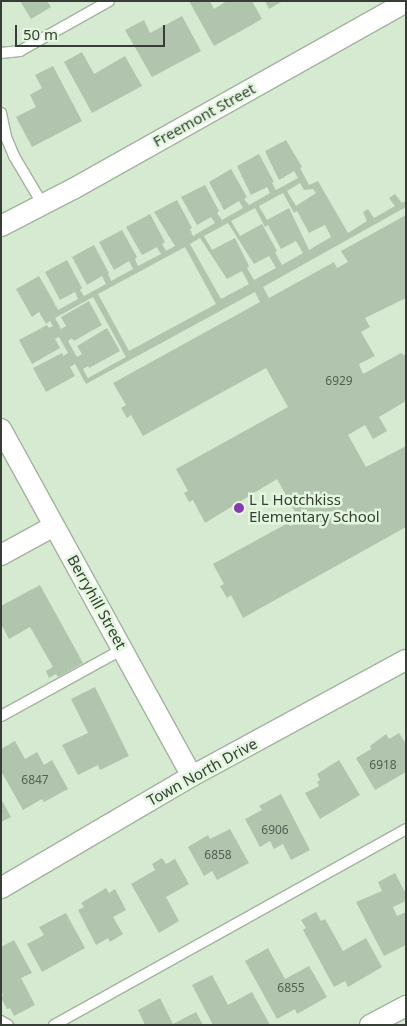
<!DOCTYPE html>
<style>
body{margin:0}
#map{position:relative;width:407px;height:1026px;overflow:hidden;background:#d6ead2;font-family:"Noto Sans",sans-serif}
div>[style]{position:absolute}
[style*='--x']{left:calc(var(--x)*1px);top:calc(var(--y)*1px);width:calc(var(--w)*1px);rotate:calc(var(--a)*1deg)}
.building>*{inset:0;background:#b1c5ae}
.roads{filter:drop-shadow(1px 0 #a1b49d) drop-shadow(-1px 0 #a1b49d) drop-shadow(0 1px #a1b49d) drop-shadow(0 -1px #a1b49d)}
.service>*{height:10px;margin:-5px;padding:0 5px;transform-origin:5px;border-radius:5px;background:#fff}
.minor>*{height:20px;margin:-10px;padding:0 10px;transform-origin:10px;border-radius:10px;background:#fff}
.dots>*{width:14px;height:14px;translate:-50% -50%;box-sizing:border-box;border:2px solid #e3f7df;border-radius:50%}
span{translate:-50% -50%;white-space:nowrap;text-align:center;line-height:1.15;-webkit-text-stroke:5px #e3f7df;paint-order:stroke}
.number-label{font-size:12px;color:#556053}
.number-label span{-webkit-text-stroke-width:0}
.street-label{font-size:15px;color:#363e35}
.poi-label{font-size:15px;color:#363e35}
.left{translate:0 -50%;text-align:left}
.frame{position:absolute;inset:0;border:2px solid #363e35;pointer-events:none}
.scale{position:absolute;left:15px;top:25px;width:150px;height:22px;box-sizing:border-box;border:2px solid #363e35;border-top:0;padding-left:6px;font-size:15px;line-height:18px;white-space:nowrap;color:#363e35;-webkit-text-stroke:4px #e3f7df;paint-order:stroke}
</style>
<div id="map">
<div class="building">
<div style="clip-path:polygon(20px 1px,47px 1px,51px 7px,31px 19px)"></div>
<div style="clip-path:polygon(189px 1px,210px 1px,214px 9px,227px 1px,252px 1px,262px 19px,214px 46px)"></div>
<div style="clip-path:polygon(265px 1px,283px 1px,269px 9px)"></div>
<div style="clip-path:polygon(182px 16px,201px 51px,152px 77px,125px 30px,144px 20px,150px 33px)"></div>
<div style="clip-path:polygon(82px 52px,94px 74px,125px 56px,142px 86px,92px 113px,64px 62px)"></div>
<div style="clip-path:polygon(53px 66px,82px 121px,32px 147px,16px 117px,36px 107px,30px 95px,42px 88px,35px 75px)"></div>
<div style="clip-path:polygon(evenodd,286px 140px,302px 167px,300px 168px,309px 185px,318px 181px,348px 233px,367px 221px,363px 212px,368px 209px,374px 218px,395px 206px,389px 198px,395px 194px,402px 203px,406px 201px,406px 207px,263px 287px,269px 298px,334px 262px,337px 268px,348px 262px,341px 251px,406px 215px,406px 298px,365px 318px,370px 327px,361px 332px,375px 356px,359px 364px,363px 374px,401px 353px,403px 355px,406px 354px,406px 401px,379px 417px,387px 431px,373px 439px,365px 425px,348px 435px,366px 467px,406px 446px,406px 527px,243px 618px,231px 595px,227px 598px,220px 586px,224px 584px,213px 564px,288px 523px,290px 526px,300px 521px,277px 479px,205px 523px,193px 500px,189px 502px,184px 493px,188px 491px,176px 469px,288px 407px,266px 368px,143px 436px,131px 415px,127px 418px,121px 408px,126px 405px,113px 383px,260px 302px,255px 292px,86px 384px,75px 364px,70px 367px,75px 376px,46px 392px,33px 368px,62px 353px,63px 356px,68px 353px,59px 337px,55px 339px,60px 348px,32px 364px,19px 340px,47px 325px,49px 328px,53px 326px,50px 321px,46px 324px,39px 312px,32px 317px,16px 289px,39px 276px,55px 304px,54px 307px,56px 305px,58px 310px,78px 299px,75px 292px,60px 300px,45px 272px,67px 260px,82px 288px,80px 290px,84px 296px,106px 284px,102px 276px,87px 285px,72px 257px,94px 245px,109px 273px,108px 274px,111px 281px,133px 269px,129px 261px,114px 270px,99px 242px,122px 230px,137px 257px,135px 259px,138px 266px,161px 254px,157px 247px,142px 255px,126px 227px,150px 214px,165px 242px,162px 244px,166px 251px,175px 246px,154px 212px,177px 200px,192px 228px,190px 229px,193px 236px,215px 223px,211px 217px,197px 225px,181px 197px,205px 185px,219px 211px,217px 213px,222px 220px,243px 208px,239px 201px,224px 210px,209px 182px,231px 169px,247px 197px,244px 199px,249px 205px,270px 193px,267px 187px,251px 195px,237px 166px,259px 154px,274px 182px,272px 183px,276px 190px,298px 178px,294px 171px,279px 180px,265px 151px,286px 140px,300px 183px,304px 190px,313px 189px,316px 193px,296px 206px,287px 191px,300px 183px,286px 140px,283px 193px,294px 213px,297px 211px,309px 233px,325px 225px,331px 237px,309px 250px,289px 208px,267px 220px,259px 206px,283px 193px,286px 140px,255px 208px,265px 227px,268px 225px,281px 249px,296px 241px,303px 253px,282px 265px,275px 252px,277px 251px,262px 224px,240px 236px,231px 221px,255px 208px,286px 140px,228px 223px,254px 264px,269px 256px,276px 268px,254px 280px,247px 268px,249px 266px,235px 238px,212px 250px,204px 236px,228px 223px,286px 140px,200px 238px,227px 279px,242px 271px,249px 284px,221px 299px,190px 244px,200px 238px,286px 140px,185px 247px,216px 304px,129px 351px,98px 294px,185px 247px,286px 140px,93px 297px,126px 357px,88px 378px,83px 369px,88px 366px,89px 368px,120px 351px,107px 328px,77px 346px,82px 354px,77px 357px,68px 341px,72px 338px,74px 341px,102px 325px,89px 301px,61px 317px,66px 326px,61px 329px,55px 318px,93px 297px)"></div>
<div style="clip-path:polygon(40px 585px,83px 663px,58px 677px,56px 674px,49px 678px,46px 671px,53px 667px,30px 627px,9px 639px,1px 624px,1px 606px)"></div>
<div style="clip-path:polygon(95px 687px,129px 756px,100px 770px,98px 765px,78px 775px,62px 745px,88px 733px,71px 699px)"></div>
<div style="clip-path:polygon(399px 733px,406px 744px,406px 772px,375px 790px,356px 758px,371px 749px,370px 746px,386px 734px,389px 739px)"></div>
<div style="clip-path:polygon(15px 741px,25px 759px,37px 752px,44px 765px,52px 760px,68px 789px,44px 802px,42px 799px,23px 810px,1px 771px,1px 749px)"></div>
<div style="clip-path:polygon(339px 760px,360px 795px,320px 819px,305px 793px,319px 786px,317px 782px,320px 780px,317px 774px)"></div>
<div style="clip-path:polygon(281px 794px,310px 850px,291px 860px,283px 844px,274px 849px,270px 841px,260px 847px,245px 819px,262px 810px,259px 806px)"></div>
<div style="clip-path:polygon(1px 799px,11px 817px,1px 822px)"></div>
<div style="clip-path:polygon(230px 829px,249px 863px,217px 880px,212px 871px,204px 876px,188px 847px,208px 835px,210px 839px)"></div>
<div style="clip-path:polygon(162px 858px,166px 864px,175px 859px,189px 884px,166px 897px,179px 921px,159px 933px,131px 884px,155px 870px,152px 864px)"></div>
<div style="clip-path:polygon(395px 873px,406px 894px,406px 901px,393px 907px,397px 916px,406px 912px,406px 945px,384px 956px,356px 902px,382px 891px,378px 882px)"></div>
<div style="clip-path:polygon(106px 888px,109px 893px,115px 889px,126px 910px,113px 917px,123px 934px,110px 942px,108px 938px,96px 945px,78px 910px,84px 907px,81px 903px)"></div>
<div style="clip-path:polygon(316px 912px,321px 921px,325px 919px,343px 951px,366px 938px,382px 967px,348px 987px,345px 981px,334px 987px,303px 930px,306px 928px,301px 920px)"></div>
<div style="clip-path:polygon(66px 913px,85px 948px,42px 972px,27px 944px,44px 935px,39px 927px)"></div>
<div style="clip-path:polygon(14px 940px,32px 973px,21px 978px,35px 1005px,14px 1016px,10px 1008px,7px 1009px,1px 998px,3px 995px,1px 991px,1px 947px)"></div>
<div style="clip-path:polygon(268px 948px,285px 979px,309px 966px,327px 997px,297px 1014px,295px 1009px,277px 1019px,245px 961px)"></div>
<div style="clip-path:polygon(212px 975px,228px 1005px,252px 992px,270px 1025px,213px 1025px,192px 985px)"></div>
<div style="clip-path:polygon(160px 998px,173px 1024px,196px 1012px,203px 1025px,145px 1025px,138px 1010px)"></div>
</div>
<div class="roads">
<div class="service">
<div style="--x:1;--y:53;--w:19;--a:-6"></div>
<div style="--x:20;--y:51;--w:102;--a:-29.3"></div>
<div style="--x:1;--y:113;--w:25;--a:78"></div>
<div style="--x:6;--y:137;--w:21;--a:67"></div>
<div style="--x:14;--y:156;--w:57;--a:59.4"></div>
<div style="--x:1;--y:716;--w:139;--a:-28.8"></div>
<div style="--x:1;--y:1021;--w:8;--a:30"></div>
<div style="--x:54;--y:1025;--w:403;--a:-29.1"></div>
</div>
<div class="minor">
<div style="--x:1;--y:226;--w:81;--a:-27.2"></div>
<div style="--x:73;--y:189;--w:382;--a:-29.3"></div>
<div style="--x:1;--y:429;--w:396;--a:61.2"></div>
<div style="--x:1;--y:555;--w:60;--a:-28.7"></div>
<div style="--x:1;--y:888;--w:221;--a:-30.4"></div>
<div style="--x:192;--y:776;--w:243;--a:-28.5"></div>
<div style="--x:370;--y:1025;--w:41;--a:-27.8"></div>
</div>
</div>
<div class="dots">
<div style="left:239px;top:508px;background:#853bad"></div>
</div>
<div class="number-label">
<span style="left:339px;top:381px">6929</span>
<span style="left:383px;top:765px">6918</span>
<span style="left:35px;top:780px">6847</span>
<span style="left:275px;top:830px">6906</span>
<span style="left:218px;top:855px">6858</span>
<span style="left:291px;top:988px">6855</span>
</div>
<div class="street-label">
<span style="left:204px;top:115px;rotate:-29deg">Freemont Street</span>
<span style="left:97px;top:602px;rotate:61deg">Berryhill Street</span>
<span style="left:202px;top:772px;rotate:-29deg">Town North Drive</span>
</div>
<div class="poi-label">
<span class="left" style="left:249px;top:508px">L L Hotchkiss<br>Elementary School</span>
</div>
<div class="frame"></div>
<div class="scale">50 m</div>
</div>
